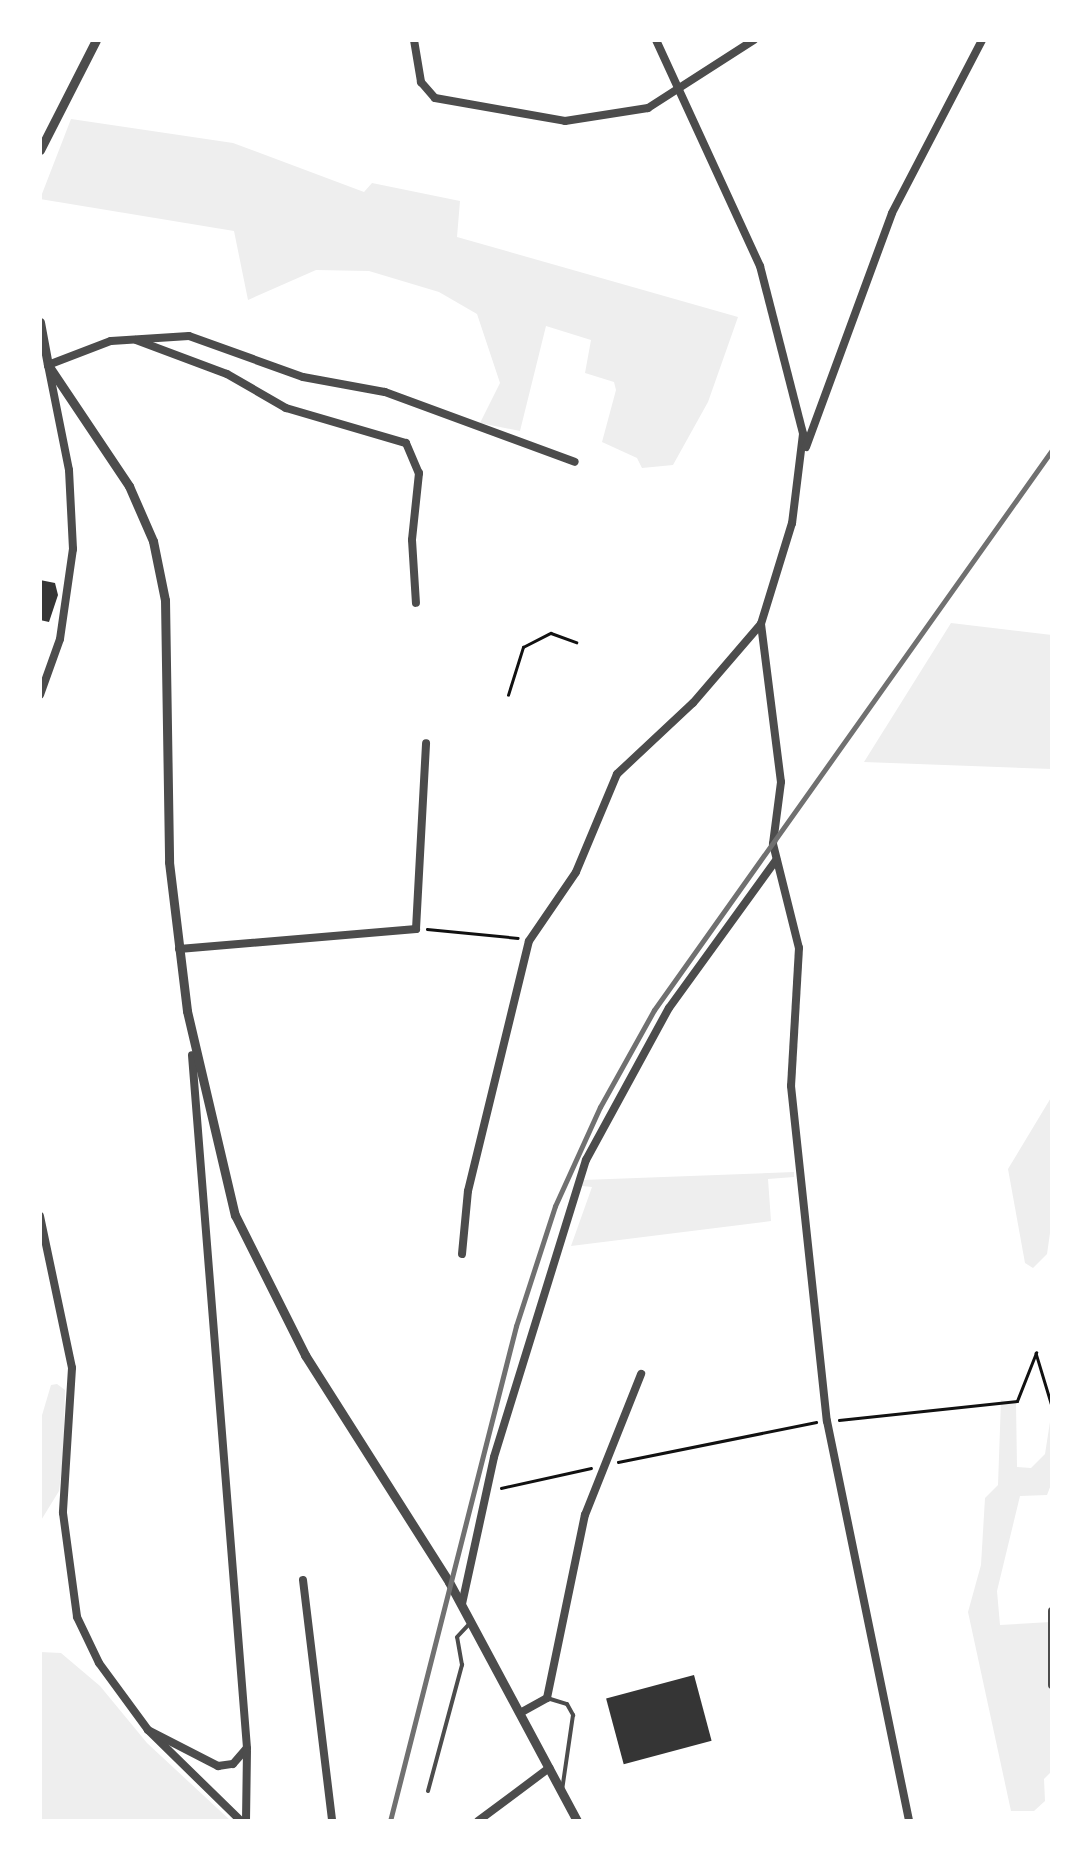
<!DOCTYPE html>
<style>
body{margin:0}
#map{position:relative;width:1092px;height:1861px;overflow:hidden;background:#fff;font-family:"Alegreya Sans",sans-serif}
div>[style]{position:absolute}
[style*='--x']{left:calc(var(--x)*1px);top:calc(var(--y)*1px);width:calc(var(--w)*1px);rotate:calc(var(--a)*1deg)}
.green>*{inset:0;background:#eee}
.building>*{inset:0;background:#353535;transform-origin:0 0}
.path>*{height:2.5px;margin:-1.25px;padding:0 1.25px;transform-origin:1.25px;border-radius:1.25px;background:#111}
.service>*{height:4px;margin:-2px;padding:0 2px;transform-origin:2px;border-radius:2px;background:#4c4c4c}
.minor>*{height:8px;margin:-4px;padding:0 4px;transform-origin:4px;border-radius:4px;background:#4c4c4c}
.tertiary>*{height:9px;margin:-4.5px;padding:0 4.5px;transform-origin:4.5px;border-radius:4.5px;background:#4c4c4c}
.rail>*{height:5px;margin:-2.5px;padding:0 2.5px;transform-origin:2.5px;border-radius:2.5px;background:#707070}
span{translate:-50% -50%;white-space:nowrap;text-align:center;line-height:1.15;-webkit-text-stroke:8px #fff;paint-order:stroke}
.frame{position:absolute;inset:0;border:42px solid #fff;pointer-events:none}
</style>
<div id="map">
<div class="green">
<div style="clip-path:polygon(71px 119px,233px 143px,364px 192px,372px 183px,460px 201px,457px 237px,738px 317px,708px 402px,673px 465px,642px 468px,637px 458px,602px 442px,616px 390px,614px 382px,585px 373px,591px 340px,546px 326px,520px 431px,480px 423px,500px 383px,477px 314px,439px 292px,369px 271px,316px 270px,248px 300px,234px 231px,40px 199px)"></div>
<div style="clip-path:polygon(951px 623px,1052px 635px,1052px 769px,864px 762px)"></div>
<div style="clip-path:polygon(1052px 1096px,1052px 1219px,1047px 1254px,1033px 1268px,1025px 1263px,1008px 1169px)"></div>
<div style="clip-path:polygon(794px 1172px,794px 1177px,768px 1179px,771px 1221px,571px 1246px,592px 1187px,582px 1186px,583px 1180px)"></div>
<div style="clip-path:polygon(57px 1384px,65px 1390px,63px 1459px,59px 1491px,40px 1522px,40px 1422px,51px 1385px)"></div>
<div style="clip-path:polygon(1001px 1400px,1016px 1403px,1017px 1467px,1031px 1468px,1045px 1454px,1052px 1409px,1052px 1482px,1047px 1495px,1020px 1496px,997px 1591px,1000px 1625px,1051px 1622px,1052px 1771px,1044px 1779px,1045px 1801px,1034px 1811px,1011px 1811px,968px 1612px,981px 1565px,985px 1498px,998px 1485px)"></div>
<div style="clip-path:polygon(40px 1652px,61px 1653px,100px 1686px,147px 1743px,231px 1821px,40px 1821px)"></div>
</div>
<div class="building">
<div style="clip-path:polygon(40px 580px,55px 583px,58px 595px,49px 622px,40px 620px)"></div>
<div style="left:694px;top:1675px;width:68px;height:91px;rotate:75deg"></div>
</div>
<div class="path">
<div style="--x:508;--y:695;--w:50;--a:-72.6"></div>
<div style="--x:523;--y:647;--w:31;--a:-27"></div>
<div style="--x:551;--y:633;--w:27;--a:20"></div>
<div style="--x:427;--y:929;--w:91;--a:5.6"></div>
<div style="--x:839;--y:1420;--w:179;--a:-6.1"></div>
<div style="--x:1017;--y:1401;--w:52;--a:-68.4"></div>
<div style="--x:1036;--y:1353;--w:55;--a:73.2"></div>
<div style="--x:618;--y:1462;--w:202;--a:-11.4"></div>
<div style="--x:501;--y:1488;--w:92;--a:-12.5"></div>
</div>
<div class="service">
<div style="--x:547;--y:1698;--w:21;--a:17"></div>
<div style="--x:567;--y:1704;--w:13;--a:61"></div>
<div style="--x:573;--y:1715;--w:76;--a:98.3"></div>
<div style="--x:428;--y:1791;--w:131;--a:-74.9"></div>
<div style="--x:462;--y:1665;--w:28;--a:-100"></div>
<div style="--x:457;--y:1637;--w:16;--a:-47"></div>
</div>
<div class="minor">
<div style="--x:414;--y:40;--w:43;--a:80.5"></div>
<div style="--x:421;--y:82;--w:21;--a:49"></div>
<div style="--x:435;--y:98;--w:132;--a:10"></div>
<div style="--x:565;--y:121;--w:84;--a:-8.9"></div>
<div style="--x:648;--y:108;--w:126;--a:-32.7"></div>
<div style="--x:656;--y:40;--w:249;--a:65.3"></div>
<div style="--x:760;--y:266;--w:173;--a:75.6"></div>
<div style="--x:803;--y:434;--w:90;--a:97"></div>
<div style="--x:792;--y:523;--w:106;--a:107.1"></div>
<div style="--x:761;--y:624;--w:159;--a:82.8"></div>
<div style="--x:781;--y:782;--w:63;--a:97.4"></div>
<div style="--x:773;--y:844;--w:107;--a:76"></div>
<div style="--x:799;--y:948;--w:138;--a:93.3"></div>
<div style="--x:791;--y:1086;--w:337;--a:83.9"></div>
<div style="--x:827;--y:1421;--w:408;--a:78.4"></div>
<div style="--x:136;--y:340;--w:97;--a:20.5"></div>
<div style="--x:227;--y:374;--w:68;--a:30"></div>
<div style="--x:286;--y:408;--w:125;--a:16.3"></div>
<div style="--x:406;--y:443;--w:33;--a:67"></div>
<div style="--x:419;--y:473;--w:67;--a:96"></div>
<div style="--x:412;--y:540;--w:63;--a:86.4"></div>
<div style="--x:806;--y:447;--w:249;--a:-69.8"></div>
<div style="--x:892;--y:213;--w:195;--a:-62.5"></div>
<div style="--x:40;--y:695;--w:59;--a:-70.3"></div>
<div style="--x:60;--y:639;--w:91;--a:-81.8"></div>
<div style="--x:73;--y:549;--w:79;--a:-92.9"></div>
<div style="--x:69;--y:470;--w:107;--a:-101.3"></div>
<div style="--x:48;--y:365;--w:67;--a:-20.9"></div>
<div style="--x:111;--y:341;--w:78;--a:-3.7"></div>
<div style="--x:189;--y:336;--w:121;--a:19.8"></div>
<div style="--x:303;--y:377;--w:83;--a:10.4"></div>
<div style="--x:385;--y:392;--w:202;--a:20.2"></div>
<div style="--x:179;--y:949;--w:238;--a:-4.8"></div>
<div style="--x:416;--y:929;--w:186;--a:-86.9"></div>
<div style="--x:40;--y:1216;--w:155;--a:78.1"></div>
<div style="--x:72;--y:1368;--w:145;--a:93.6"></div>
<div style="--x:63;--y:1513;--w:105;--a:82.3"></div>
<div style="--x:77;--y:1617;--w:51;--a:64.4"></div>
<div style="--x:99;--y:1663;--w:83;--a:53.8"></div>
<div style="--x:148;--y:1730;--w:130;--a:44.4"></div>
<div style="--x:462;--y:1254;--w:63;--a:-84.6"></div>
<div style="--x:468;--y:1191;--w:257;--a:-76.3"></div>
<div style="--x:529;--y:941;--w:83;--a:-55.7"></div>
<div style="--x:576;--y:872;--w:106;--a:-67.3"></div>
<div style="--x:617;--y:774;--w:104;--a:-43.1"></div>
<div style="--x:693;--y:703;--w:104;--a:-49.3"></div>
<div style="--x:303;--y:1580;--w:243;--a:83.1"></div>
<div style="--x:462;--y:1604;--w:150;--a:-77.7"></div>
<div style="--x:494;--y:1457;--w:311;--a:-72.8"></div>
<div style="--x:586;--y:1160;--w:173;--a:-61.4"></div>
<div style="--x:669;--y:1008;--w:183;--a:-54.1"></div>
<div style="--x:1052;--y:1611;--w:74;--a:90"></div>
<div style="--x:520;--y:1713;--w:31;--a:-29"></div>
<div style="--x:547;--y:1698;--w:187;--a:-78.3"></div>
<div style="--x:585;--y:1515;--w:152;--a:-68.3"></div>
<div style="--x:148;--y:1730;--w:79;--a:27.2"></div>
<div style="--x:218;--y:1766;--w:15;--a:-8"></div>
<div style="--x:233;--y:1764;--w:21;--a:-49"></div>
<div style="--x:247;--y:1748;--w:695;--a:-94.54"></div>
<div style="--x:246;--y:1821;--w:70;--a:-89.2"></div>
<div style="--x:478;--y:1821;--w:89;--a:-36.7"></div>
</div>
<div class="tertiary">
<div style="--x:40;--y:150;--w:123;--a:-63"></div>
<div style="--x:40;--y:322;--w:44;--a:79.5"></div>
<div style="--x:48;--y:365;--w:146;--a:56.2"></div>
<div style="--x:129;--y:486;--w:60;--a:66.4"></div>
<div style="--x:153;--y:541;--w:60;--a:78.5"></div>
<div style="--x:165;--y:600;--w:262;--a:89.1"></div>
<div style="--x:169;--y:862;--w:150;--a:83.1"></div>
<div style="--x:187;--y:1011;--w:210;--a:76.8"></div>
<div style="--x:235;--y:1215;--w:157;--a:63.4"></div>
<div style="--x:305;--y:1355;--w:269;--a:57.6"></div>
<div style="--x:449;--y:1582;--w:271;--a:61.8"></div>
</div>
<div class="rail">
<div style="--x:390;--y:1821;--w:511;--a:-75.72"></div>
<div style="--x:516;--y:1326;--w:126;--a:-72"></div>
<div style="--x:555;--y:1206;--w:109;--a:-65.6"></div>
<div style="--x:600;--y:1107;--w:111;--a:-60.9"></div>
<div style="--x:654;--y:1010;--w:687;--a:-54.6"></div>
</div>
<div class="frame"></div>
</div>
